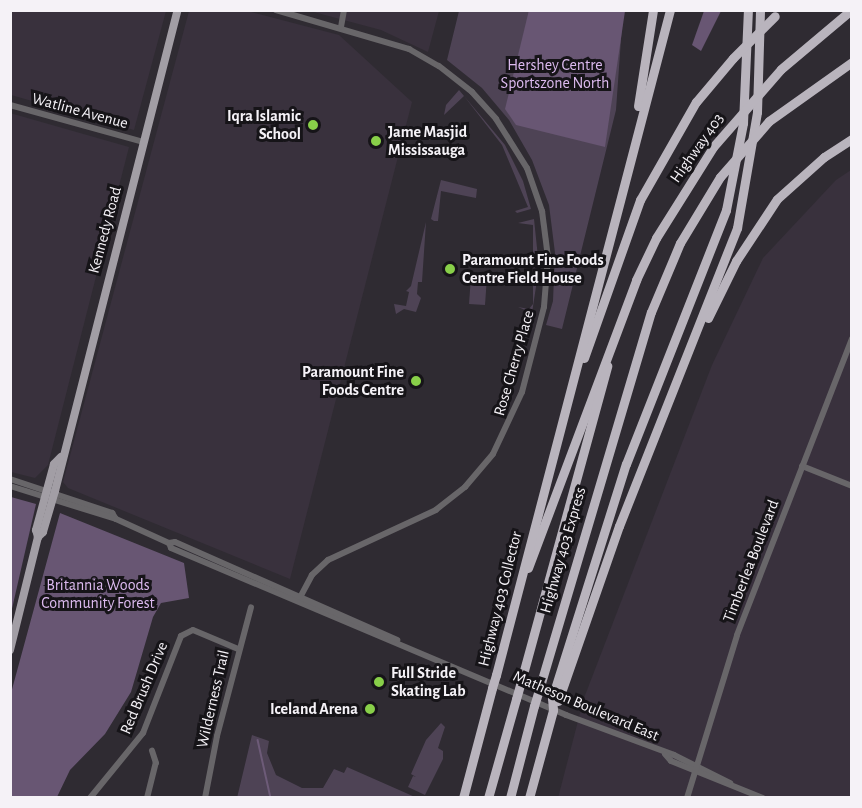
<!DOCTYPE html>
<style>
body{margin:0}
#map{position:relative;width:862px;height:808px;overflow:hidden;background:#2f2b32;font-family:"Alegreya Sans",sans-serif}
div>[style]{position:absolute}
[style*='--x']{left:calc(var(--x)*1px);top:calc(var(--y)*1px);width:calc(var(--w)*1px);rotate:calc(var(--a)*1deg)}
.built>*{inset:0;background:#39313d}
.green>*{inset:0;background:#4e4355;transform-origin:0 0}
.forest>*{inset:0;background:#685673}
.stream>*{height:1.5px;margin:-0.75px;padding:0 0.75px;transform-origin:0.75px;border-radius:0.75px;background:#6d5b78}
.minor>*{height:6px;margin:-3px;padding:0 3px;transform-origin:3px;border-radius:3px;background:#686669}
.major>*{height:8px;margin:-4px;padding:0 4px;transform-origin:4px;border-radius:4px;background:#a29ea5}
.highway>*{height:9px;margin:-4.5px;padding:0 4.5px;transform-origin:4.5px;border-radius:4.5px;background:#b9b4bd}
.highway-bridge>*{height:9px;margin:-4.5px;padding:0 4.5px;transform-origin:4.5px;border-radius:4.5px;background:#b9b4bd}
.dots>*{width:16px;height:16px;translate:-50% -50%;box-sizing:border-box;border:3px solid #161418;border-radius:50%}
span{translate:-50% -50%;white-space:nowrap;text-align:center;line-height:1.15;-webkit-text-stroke:6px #161418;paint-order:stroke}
.park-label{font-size:16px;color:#dcbaef}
.street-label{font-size:16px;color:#f5f2f7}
.poi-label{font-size:16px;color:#f5f2f7;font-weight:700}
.right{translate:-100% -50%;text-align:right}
.left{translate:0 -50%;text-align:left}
.frame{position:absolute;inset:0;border:12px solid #f5f2f7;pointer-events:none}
</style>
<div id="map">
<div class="built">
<div style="clip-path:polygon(11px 10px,166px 11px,134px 130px,11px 95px)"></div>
<div style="clip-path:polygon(189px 11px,247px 11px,339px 35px,412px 102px,290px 579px,68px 488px,63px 482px)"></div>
<div style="clip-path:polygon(310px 11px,439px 11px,428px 52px,381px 30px)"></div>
<div style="clip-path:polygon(10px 113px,129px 147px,48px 465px,35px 478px,11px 472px)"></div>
<div style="clip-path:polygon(851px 170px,851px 797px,558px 798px,584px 698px,712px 365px,763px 258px,836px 180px)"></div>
</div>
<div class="green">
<div style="clip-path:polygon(459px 11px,623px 11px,616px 110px,562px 329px,546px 325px,553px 301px,555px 253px,549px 205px,532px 160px,509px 120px,482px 88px,447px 60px)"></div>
<div style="clip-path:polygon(459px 90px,505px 145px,523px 181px,531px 209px,517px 213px,515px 211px,528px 207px,502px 145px,464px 96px,444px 115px,446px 105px)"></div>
<div style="clip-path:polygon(441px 180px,477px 189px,476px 198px,441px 191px,438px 221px,434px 221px,431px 219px)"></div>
<div style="clip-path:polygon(534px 219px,539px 267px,532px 313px,518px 307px,529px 309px,533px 304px,533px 225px,518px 223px)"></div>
<div style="clip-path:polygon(426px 222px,422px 282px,418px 282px,417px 294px,421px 298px,416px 312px,404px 309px,396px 314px,394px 304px,406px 306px,409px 292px,406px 291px,411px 286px)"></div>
<div style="left:471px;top:276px;width:16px;height:28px;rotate:4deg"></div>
<div style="clip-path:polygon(441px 723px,445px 727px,438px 748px,443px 751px,443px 759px,425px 795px,408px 787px,413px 776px,416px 777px,411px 774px,426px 740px)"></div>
<div style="clip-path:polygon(252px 735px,269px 741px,267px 753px,276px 775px,302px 788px,323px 788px,334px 769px,344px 773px,347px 767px,415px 797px,237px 798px)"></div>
</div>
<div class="forest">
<div style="clip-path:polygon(529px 10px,625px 11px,605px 147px,516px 125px,505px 109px)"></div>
<div style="clip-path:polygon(704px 11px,721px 11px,701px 51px,692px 45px)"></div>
<div style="clip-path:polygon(11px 497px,36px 504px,11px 613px,10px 497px)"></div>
<div style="clip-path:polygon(60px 513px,184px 563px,189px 598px,161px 603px,153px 617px,131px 692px,105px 734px,70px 770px,57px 797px,11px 797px,11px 693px)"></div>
</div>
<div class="stream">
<div style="--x:258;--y:740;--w:59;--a:77.4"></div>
</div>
<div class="minor">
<div style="--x:276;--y:10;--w:139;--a:16.3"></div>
<div style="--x:409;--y:49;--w:34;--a:30"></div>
<div style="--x:439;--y:66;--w:42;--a:38.2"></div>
<div style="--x:472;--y:92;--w:36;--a:48"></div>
<div style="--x:496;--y:119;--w:58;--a:57.7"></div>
<div style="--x:527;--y:168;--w:46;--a:70.8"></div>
<div style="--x:542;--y:211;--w:46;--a:82.6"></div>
<div style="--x:548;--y:257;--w:50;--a:94.6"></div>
<div style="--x:544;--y:307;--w:88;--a:104.5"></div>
<div style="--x:522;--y:392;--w:68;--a:115.1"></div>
<div style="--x:493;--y:454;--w:43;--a:130.3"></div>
<div style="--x:465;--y:487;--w:37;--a:142"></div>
<div style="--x:436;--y:510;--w:119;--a:155.2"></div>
<div style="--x:328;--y:560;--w:22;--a:137"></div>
<div style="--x:312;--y:575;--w:24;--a:118"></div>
<div style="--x:341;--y:27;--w:17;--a:-80"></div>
<div style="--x:10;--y:105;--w:138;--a:15.5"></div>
<div style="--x:802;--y:466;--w:54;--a:21.8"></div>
<div style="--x:10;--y:479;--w:108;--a:18.4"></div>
<div style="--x:112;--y:513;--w:7;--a:56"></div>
<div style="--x:116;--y:519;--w:58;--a:24.4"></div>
<div style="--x:169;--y:543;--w:5;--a:68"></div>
<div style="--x:171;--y:548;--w:429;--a:22.9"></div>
<div style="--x:566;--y:715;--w:115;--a:20.3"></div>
<div style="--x:674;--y:755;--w:63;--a:26.6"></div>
<div style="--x:10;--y:486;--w:111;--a:17.3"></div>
<div style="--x:169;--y:543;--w:6;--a:-9"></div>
<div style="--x:175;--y:542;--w:243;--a:23.8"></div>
<div style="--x:665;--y:754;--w:9;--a:49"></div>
<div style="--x:671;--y:761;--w:99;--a:21.9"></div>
<div style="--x:90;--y:798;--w:84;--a:-50.8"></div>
<div style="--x:143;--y:733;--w:104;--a:-68.6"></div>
<div style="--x:181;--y:636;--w:13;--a:-27"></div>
<div style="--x:193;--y:630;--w:49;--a:22.9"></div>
<div style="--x:147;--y:798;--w:36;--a:-76"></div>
<div style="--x:156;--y:763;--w:13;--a:-108"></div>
<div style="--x:205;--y:798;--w:63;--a:-79"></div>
<div style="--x:217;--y:736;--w:133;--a:-75.2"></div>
<div style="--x:687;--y:798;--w:170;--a:-72.9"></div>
<div style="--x:737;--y:635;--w:318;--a:-68.8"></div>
</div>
<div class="major">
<div style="--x:38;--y:537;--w:7;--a:-45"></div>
<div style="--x:43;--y:532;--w:43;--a:-73.7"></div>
<div style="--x:55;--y:491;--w:496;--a:-75.7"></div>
<div style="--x:10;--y:650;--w:116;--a:-76.1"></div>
<div style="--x:38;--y:537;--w:7;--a:-106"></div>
<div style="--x:36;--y:530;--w:68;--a:-74.7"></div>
<div style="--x:54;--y:464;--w:10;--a:-45"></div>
</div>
<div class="highway">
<div style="--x:781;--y:69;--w:92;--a:-40.1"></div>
<div style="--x:638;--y:106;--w:97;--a:-81.1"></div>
<div style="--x:769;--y:121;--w:102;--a:-35.4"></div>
<div style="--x:708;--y:318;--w:64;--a:-63.8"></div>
<div style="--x:736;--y:261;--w:74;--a:-56.5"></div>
<div style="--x:777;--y:199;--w:63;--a:-41.8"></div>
<div style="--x:824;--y:157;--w:33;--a:-33"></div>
<div style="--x:584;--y:358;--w:168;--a:-70.5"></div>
<div style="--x:640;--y:200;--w:113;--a:-60.3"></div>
<div style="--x:696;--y:102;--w:57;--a:-49.9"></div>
<div style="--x:528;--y:568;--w:308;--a:-69.4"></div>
<div style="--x:636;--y:280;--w:47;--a:-64.5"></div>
<div style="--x:656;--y:238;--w:107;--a:-57.9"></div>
<div style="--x:496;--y:675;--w:687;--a:-75.34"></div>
<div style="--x:520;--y:685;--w:331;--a:-74.7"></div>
<div style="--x:538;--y:693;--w:397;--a:-73.5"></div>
<div style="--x:651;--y:312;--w:75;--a:-67.2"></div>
<div style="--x:680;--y:243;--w:77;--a:-58.8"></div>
<div style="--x:552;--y:698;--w:245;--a:-72.5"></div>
<div style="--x:626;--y:464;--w:273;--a:-68.5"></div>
<div style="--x:726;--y:210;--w:89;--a:-78.9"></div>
<div style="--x:743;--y:123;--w:113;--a:-87.5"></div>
<div style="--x:558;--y:701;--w:185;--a:-70.8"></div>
<div style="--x:619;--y:526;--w:321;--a:-68.4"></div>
<div style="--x:737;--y:228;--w:118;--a:-80.2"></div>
<div style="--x:757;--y:112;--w:102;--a:-88.3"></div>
<div style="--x:463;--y:798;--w:114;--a:-75.2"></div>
<div style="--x:488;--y:798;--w:103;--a:-74.2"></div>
<div style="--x:510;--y:798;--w:95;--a:-75.4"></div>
<div style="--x:529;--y:798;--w:91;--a:-74.7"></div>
</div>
<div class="highway-bridge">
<div style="--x:733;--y:58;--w:59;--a:-45"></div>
<div style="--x:713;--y:147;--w:103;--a:-48.9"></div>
<div style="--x:720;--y:177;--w:74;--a:-48.8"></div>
<div style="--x:492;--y:688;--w:14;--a:-73"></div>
<div style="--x:552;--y:698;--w:12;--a:85"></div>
<div style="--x:516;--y:699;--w:15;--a:-74"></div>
<div style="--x:534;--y:706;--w:14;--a:-73"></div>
</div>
<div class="dots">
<div style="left:313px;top:125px;background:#88cf49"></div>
<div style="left:376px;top:141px;background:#88cf49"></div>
<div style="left:450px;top:269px;background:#88cf49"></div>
<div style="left:416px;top:381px;background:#88cf49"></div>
<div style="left:379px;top:682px;background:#88cf49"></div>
<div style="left:370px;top:709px;background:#88cf49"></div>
</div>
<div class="park-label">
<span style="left:555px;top:74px">Hershey Centre<br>Sportszone North</span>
<span style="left:98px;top:594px">Britannia Woods<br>Community Forest</span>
</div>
<div class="street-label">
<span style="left:80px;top:111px;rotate:15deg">Watline Avenue</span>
<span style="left:697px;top:148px;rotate:-55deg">Highway 403</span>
<span style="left:105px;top:230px;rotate:-75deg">Kennedy Road</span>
<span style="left:514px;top:363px;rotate:-74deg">Rose Cherry Place</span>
<span style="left:563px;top:550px;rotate:-74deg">Highway 403 Express</span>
<span style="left:751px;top:561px;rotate:-69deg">Timberlea Boulevard</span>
<span style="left:500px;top:599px;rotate:-76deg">Highway 403 Collector</span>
<span style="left:144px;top:688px;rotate:-67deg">Red Brush Drive</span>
<span style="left:213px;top:699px;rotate:-77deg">Wilderness Trail</span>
<span style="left:586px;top:706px;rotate:23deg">Matheson Boulevard East</span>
</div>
<div class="poi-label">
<span class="right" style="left:301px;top:125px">Iqra Islamic<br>School</span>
<span class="left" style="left:388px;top:141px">Jame Masjid<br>Mississauga</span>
<span class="left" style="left:462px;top:269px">Paramount Fine Foods<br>Centre Field House</span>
<span class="right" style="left:404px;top:381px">Paramount Fine<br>Foods Centre</span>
<span class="left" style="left:391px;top:682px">Full Stride<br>Skating Lab</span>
<span class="right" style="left:358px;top:709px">Iceland Arena</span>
</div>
<div class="frame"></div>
</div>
